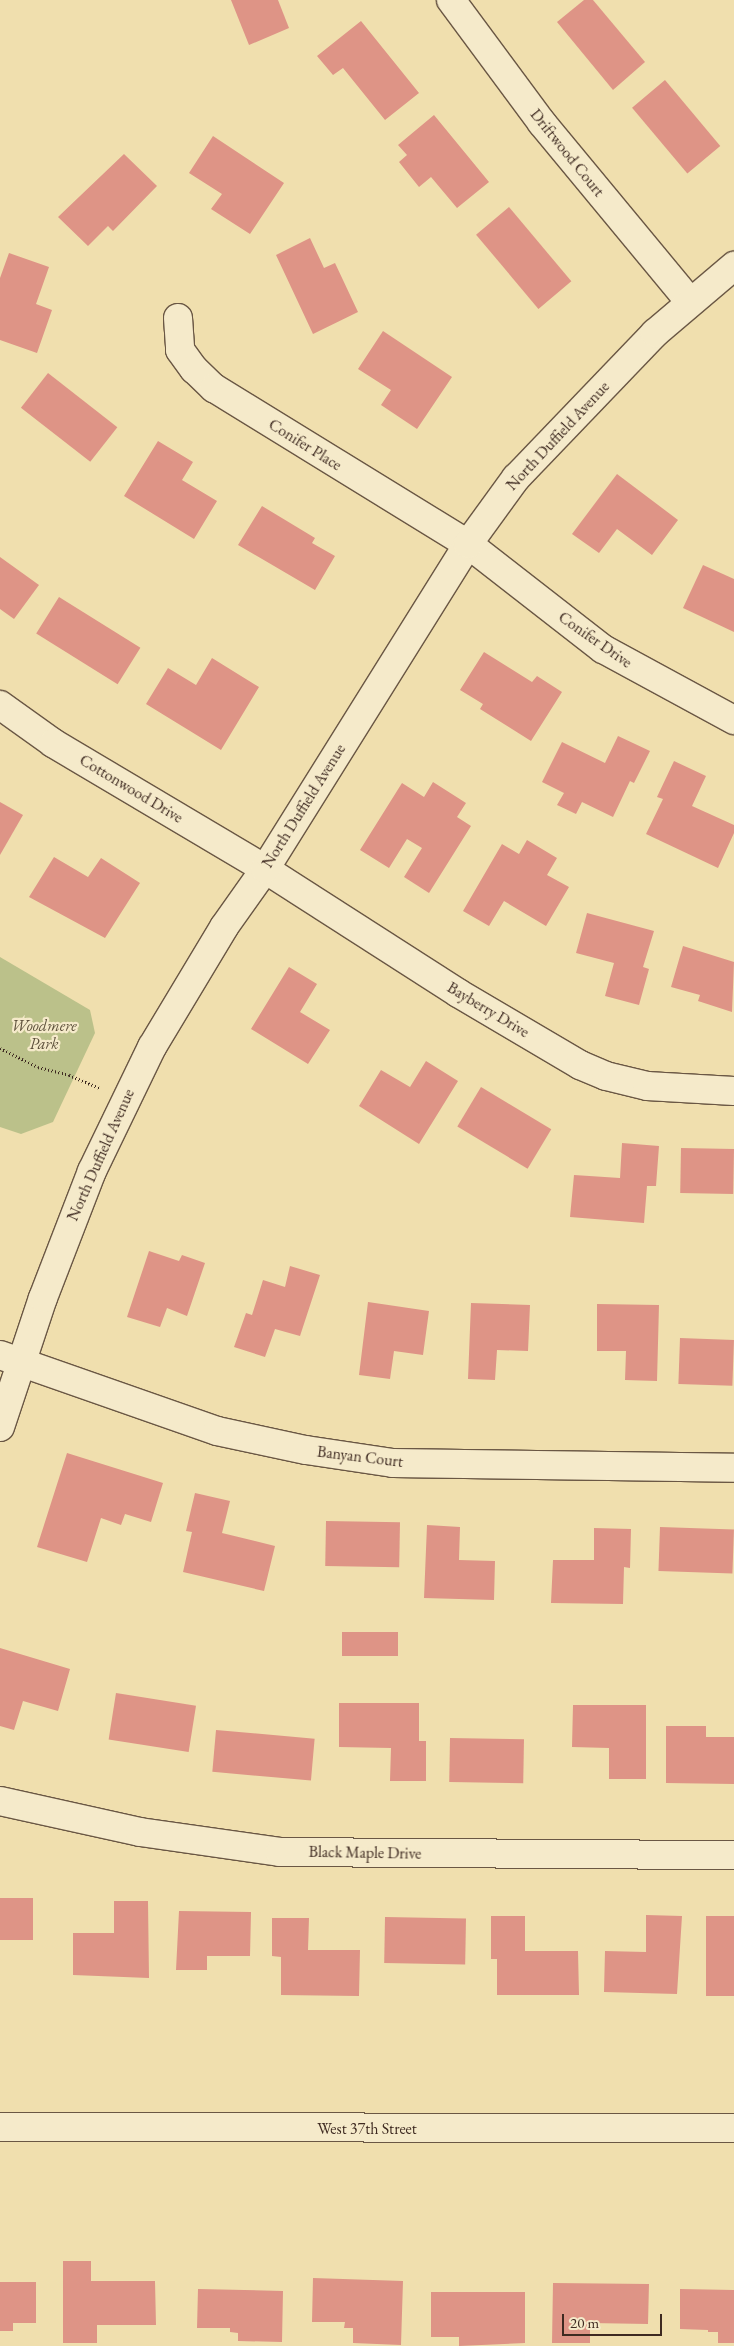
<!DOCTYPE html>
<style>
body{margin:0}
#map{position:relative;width:734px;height:2346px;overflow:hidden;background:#f0dfae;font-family:"EB Garamond",serif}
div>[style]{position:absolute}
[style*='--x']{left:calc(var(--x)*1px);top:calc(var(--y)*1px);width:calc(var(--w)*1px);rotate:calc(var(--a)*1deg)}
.green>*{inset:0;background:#bbc18a}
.building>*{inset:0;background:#de9486;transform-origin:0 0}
.path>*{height:3px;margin-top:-1.5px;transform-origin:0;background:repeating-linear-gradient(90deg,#3e2a21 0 1px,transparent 0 3.5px)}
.roads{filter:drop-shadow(1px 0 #6a5744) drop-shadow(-1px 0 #6a5744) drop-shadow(0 1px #6a5744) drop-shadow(0 -1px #6a5744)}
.minor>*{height:28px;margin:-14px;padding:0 14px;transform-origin:14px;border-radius:14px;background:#f5eaca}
.tertiary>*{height:28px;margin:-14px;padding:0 14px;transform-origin:14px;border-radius:14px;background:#f5eaca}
span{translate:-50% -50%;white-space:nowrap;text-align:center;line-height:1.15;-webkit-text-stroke:4.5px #f5eaca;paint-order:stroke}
.street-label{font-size:16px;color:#3e2a21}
.park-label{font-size:16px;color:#5d503b;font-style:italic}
.scale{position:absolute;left:562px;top:2314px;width:100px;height:22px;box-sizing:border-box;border:2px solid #3e2a21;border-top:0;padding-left:6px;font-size:15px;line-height:18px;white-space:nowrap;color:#3e2a21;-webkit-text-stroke:4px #f5eaca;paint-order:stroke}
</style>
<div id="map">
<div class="green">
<div style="clip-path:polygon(0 957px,90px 1010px,95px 1033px,53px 1122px,21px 1134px,0 1127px)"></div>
</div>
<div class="building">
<div style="clip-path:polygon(231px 0,278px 0,289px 28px,249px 45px)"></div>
<div style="clip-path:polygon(584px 0,593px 0,645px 62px,613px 90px,557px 22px)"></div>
<div style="clip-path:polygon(361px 21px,419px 93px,385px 120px,343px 68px,333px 75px,317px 56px)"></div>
<div style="left:665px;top:80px;width:86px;height:43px;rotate:50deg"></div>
<div style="clip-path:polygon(434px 115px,489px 182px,457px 208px,431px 177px,419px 187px,399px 162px,407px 155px,398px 145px)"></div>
<div style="clip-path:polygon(213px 136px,284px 183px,250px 234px,211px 209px,222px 194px,189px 173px)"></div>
<div style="clip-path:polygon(124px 154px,157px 186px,113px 231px,108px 226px,88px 246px,58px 217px)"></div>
<div style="left:509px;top:207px;width:97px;height:43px;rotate:50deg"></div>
<div style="clip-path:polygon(310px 238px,324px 268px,335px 263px,358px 312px,313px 334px,276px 255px)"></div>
<div style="clip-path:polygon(9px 253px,49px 267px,36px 304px,52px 310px,37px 353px,0 340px,0 278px)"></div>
<div style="clip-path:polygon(383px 331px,452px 377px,417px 429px,381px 405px,391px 390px,358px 369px)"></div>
<div style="left:48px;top:373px;width:88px;height:44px;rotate:38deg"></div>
<div style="clip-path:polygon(158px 441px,193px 462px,182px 480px,217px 501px,194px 539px,124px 496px)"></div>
<div style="clip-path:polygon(617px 474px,678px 520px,652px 555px,617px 529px,599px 553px,572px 534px)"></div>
<div style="clip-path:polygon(262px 506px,315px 538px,312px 543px,335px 556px,315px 590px,238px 545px)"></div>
<div style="clip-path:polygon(0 557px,39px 585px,14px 619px,0 609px)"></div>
<div style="clip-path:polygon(703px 565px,734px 579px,734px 632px,683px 608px)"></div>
<div style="left:59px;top:597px;width:96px;height:43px;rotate:32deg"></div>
<div style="clip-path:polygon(484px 652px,532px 682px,537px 676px,562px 692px,531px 741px,480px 709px,483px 704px,460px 690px)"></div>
<div style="clip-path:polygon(212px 658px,259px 687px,221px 750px,146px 704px,168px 668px,196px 685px)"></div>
<div style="clip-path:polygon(618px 736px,650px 751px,634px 783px,630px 781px,613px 817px,582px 802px,576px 814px,557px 805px,564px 793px,542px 782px,562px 742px,605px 763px)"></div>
<div style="clip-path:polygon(674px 761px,706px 776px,692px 806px,734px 825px,734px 833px,718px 868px,646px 834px,663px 799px,657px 797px)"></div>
<div style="clip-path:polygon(433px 782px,466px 803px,457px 817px,471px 826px,429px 893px,404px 877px,422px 848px,407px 839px,389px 868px,360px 850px,402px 783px,424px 797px)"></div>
<div style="clip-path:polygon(0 802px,23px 815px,0 855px)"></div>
<div style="clip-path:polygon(527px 840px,557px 858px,547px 875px,569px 887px,546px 926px,504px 901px,489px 926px,463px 911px,502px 844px,519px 854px)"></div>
<div style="clip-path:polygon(54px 857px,88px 877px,101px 858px,140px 883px,105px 938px,29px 897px)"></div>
<div style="clip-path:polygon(587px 913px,654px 931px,643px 967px,649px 969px,639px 1005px,605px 996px,614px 963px,576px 953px)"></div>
<div style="clip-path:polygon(683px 946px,734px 962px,732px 1012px,698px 1001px,700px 995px,671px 987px)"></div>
<div style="clip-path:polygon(289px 967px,317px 984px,300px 1012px,330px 1030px,308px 1064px,251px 1029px)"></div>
<div style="clip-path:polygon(426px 1061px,458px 1081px,419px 1144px,359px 1106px,381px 1070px,410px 1087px)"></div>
<div style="left:481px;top:1087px;width:82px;height:46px;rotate:31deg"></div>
<div style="clip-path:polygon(622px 1143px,659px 1146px,656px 1186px,647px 1186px,644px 1223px,570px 1217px,574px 1175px,620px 1178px)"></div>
<div style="left:681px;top:1148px;width:53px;height:45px;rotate:1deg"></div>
<div style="clip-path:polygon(149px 1251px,179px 1261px,182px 1255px,205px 1263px,187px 1316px,167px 1308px,160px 1327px,127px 1317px)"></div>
<div style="clip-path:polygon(290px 1266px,320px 1275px,300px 1336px,275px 1329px,265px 1357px,234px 1347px,246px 1313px,252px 1315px,263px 1280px,285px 1287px)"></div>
<div style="clip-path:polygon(368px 1302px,429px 1311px,423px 1355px,394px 1351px,390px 1379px,359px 1375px)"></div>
<div style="clip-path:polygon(471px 1303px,530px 1305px,528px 1351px,497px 1350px,495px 1380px,468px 1379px)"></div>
<div style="clip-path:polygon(597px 1304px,659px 1305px,657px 1381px,625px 1380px,626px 1351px,597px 1351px)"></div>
<div style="left:680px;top:1338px;width:54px;height:46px;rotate:2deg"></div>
<div style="clip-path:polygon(67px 1453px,163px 1483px,151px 1522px,125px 1514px,121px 1525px,101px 1518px,87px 1562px,37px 1547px)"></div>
<div style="clip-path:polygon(195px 1493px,230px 1501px,222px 1533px,275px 1546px,264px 1591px,183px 1572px,192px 1532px,186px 1531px)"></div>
<div style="left:326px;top:1521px;width:74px;height:45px;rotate:1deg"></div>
<div style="clip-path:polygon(427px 1525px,460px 1527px,459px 1560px,495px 1561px,494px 1600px,424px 1598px)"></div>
<div style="left:660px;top:1527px;width:74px;height:44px;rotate:2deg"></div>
<div style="clip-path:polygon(594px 1528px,631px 1529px,630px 1568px,624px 1567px,623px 1604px,551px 1603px,553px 1560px,594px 1560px)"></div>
<div style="left:398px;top:1632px;width:24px;height:56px;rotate:90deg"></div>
<div style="clip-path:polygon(0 1648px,70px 1669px,58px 1711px,23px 1701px,14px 1730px,0 1726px)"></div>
<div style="left:116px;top:1693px;width:81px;height:47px;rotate:9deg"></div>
<div style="clip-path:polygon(339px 1703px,419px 1703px,419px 1741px,426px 1741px,426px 1781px,390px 1781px,391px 1748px,339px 1747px)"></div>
<div style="clip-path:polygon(573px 1705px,646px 1705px,646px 1779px,609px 1779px,609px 1748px,572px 1747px)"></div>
<div style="clip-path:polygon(666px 1726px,706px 1726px,706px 1737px,734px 1737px,734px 1784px,666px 1783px)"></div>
<div style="left:216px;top:1730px;width:99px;height:42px;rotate:5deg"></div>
<div style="left:450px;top:1738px;width:74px;height:44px;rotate:1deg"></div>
<div style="left:0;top:1898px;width:33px;height:42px"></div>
<div style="clip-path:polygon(114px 1901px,148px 1901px,149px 1978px,73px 1975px,73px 1933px,114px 1933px)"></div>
<div style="clip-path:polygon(179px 1911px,251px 1912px,250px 1956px,207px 1956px,207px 1970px,176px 1970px)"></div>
<div style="clip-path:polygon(646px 1915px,682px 1916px,677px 1994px,604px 1992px,605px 1951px,646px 1952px)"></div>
<div style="clip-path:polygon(491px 1916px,525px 1916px,525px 1951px,578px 1951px,579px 1995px,497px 1995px,497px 1959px,491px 1959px)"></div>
<div style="left:734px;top:1916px;width:80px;height:28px;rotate:90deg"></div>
<div style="left:385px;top:1917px;width:81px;height:46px;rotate:1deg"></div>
<div style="clip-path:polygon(272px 1918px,309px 1918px,308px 1950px,360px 1950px,359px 1996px,281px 1995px,281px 1957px,272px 1956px)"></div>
<div style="clip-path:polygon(63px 2261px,91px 2261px,91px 2281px,155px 2281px,156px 2325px,97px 2325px,97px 2343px,63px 2343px)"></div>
<div style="clip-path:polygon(313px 2278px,403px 2281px,401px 2345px,353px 2343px,353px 2328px,344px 2328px,345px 2322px,312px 2322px)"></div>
<div style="clip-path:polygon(0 2282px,36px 2282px,36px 2323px,13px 2323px,13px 2331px,0 2331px)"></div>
<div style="clip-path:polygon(553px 2283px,649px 2284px,648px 2324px,590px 2323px,590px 2343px,552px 2343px)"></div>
<div style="clip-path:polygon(198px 2289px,283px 2291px,282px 2342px,238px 2341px,238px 2333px,230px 2332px,230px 2328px,197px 2328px)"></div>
<div style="clip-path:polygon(680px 2289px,734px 2290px,734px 2343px,718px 2343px,718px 2332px,708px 2332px,708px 2330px,680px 2329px)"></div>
<div style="clip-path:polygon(431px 2292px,525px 2292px,525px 2343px,459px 2346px,459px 2337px,431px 2337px)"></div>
</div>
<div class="path">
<div style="--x:0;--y:1048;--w:42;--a:26.6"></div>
<div style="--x:38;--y:1067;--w:32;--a:14"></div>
<div style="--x:69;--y:1075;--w:33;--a:23"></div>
</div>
<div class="roads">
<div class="minor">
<div style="--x:451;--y:0;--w:153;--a:53.5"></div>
<div style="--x:542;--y:123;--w:231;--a:50.4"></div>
<div style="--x:178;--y:318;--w:32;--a:86"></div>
<div style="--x:180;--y:350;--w:24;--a:54"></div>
<div style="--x:194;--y:369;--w:28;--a:44"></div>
<div style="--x:214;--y:388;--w:298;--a:31.6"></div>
<div style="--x:468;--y:544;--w:171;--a:37.9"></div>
<div style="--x:603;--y:649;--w:149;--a:28.5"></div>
<div style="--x:0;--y:705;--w:65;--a:35.6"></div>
<div style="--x:53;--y:743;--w:247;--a:30.7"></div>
<div style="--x:265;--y:869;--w:229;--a:32.7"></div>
<div style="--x:458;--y:993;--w:142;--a:30.5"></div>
<div style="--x:580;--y:1065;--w:28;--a:23"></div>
<div style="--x:606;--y:1076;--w:42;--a:13.7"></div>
<div style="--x:647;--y:1086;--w:87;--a:3.3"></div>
<div style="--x:0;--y:1355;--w:230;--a:19.3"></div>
<div style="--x:217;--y:1431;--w:91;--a:12.1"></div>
<div style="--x:306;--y:1450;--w:88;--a:8.5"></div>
<div style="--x:393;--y:1463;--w:341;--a:0.8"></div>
<div style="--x:0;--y:1427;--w:136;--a:-71.6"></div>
<div style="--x:43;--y:1298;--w:136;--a:-68.9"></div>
<div style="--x:92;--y:1171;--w:138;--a:-64.2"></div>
<div style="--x:152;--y:1047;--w:140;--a:-59"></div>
<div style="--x:224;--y:927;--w:71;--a:-54.7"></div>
<div style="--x:265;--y:869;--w:383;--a:-58"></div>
<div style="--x:468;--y:544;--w:82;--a:-54"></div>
<div style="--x:516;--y:478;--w:201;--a:-46.2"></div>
<div style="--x:655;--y:333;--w:104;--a:-40.3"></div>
<div style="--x:0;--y:1801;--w:143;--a:12.5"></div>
<div style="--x:140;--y:1832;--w:141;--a:8.1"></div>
<div style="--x:280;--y:1852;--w:454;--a:0.4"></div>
</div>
<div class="tertiary">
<div style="--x:0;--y:2127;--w:734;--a:0.08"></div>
</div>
</div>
<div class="street-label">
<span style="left:567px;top:153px;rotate:51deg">Driftwood Court</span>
<span style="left:558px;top:436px;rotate:-47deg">North Duffield Avenue</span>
<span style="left:305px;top:445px;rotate:32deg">Conifer Place</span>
<span style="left:595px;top:640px;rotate:35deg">Conifer Drive</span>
<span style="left:131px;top:789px;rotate:31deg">Cottonwood Drive</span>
<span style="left:304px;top:806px;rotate:-58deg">North Duffield Avenue</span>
<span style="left:488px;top:1010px;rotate:31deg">Bayberry Drive</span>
<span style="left:101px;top:1155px;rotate:-66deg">North Duffield Avenue</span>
<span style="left:360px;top:1457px;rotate:7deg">Banyan Court</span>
<span style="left:365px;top:1853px;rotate:1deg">Black Maple Drive</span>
<span style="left:367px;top:2129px">West 37th Street</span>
</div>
<div class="park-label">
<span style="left:44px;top:1035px">Woodmere<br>Park</span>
</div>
<div class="scale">20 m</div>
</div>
